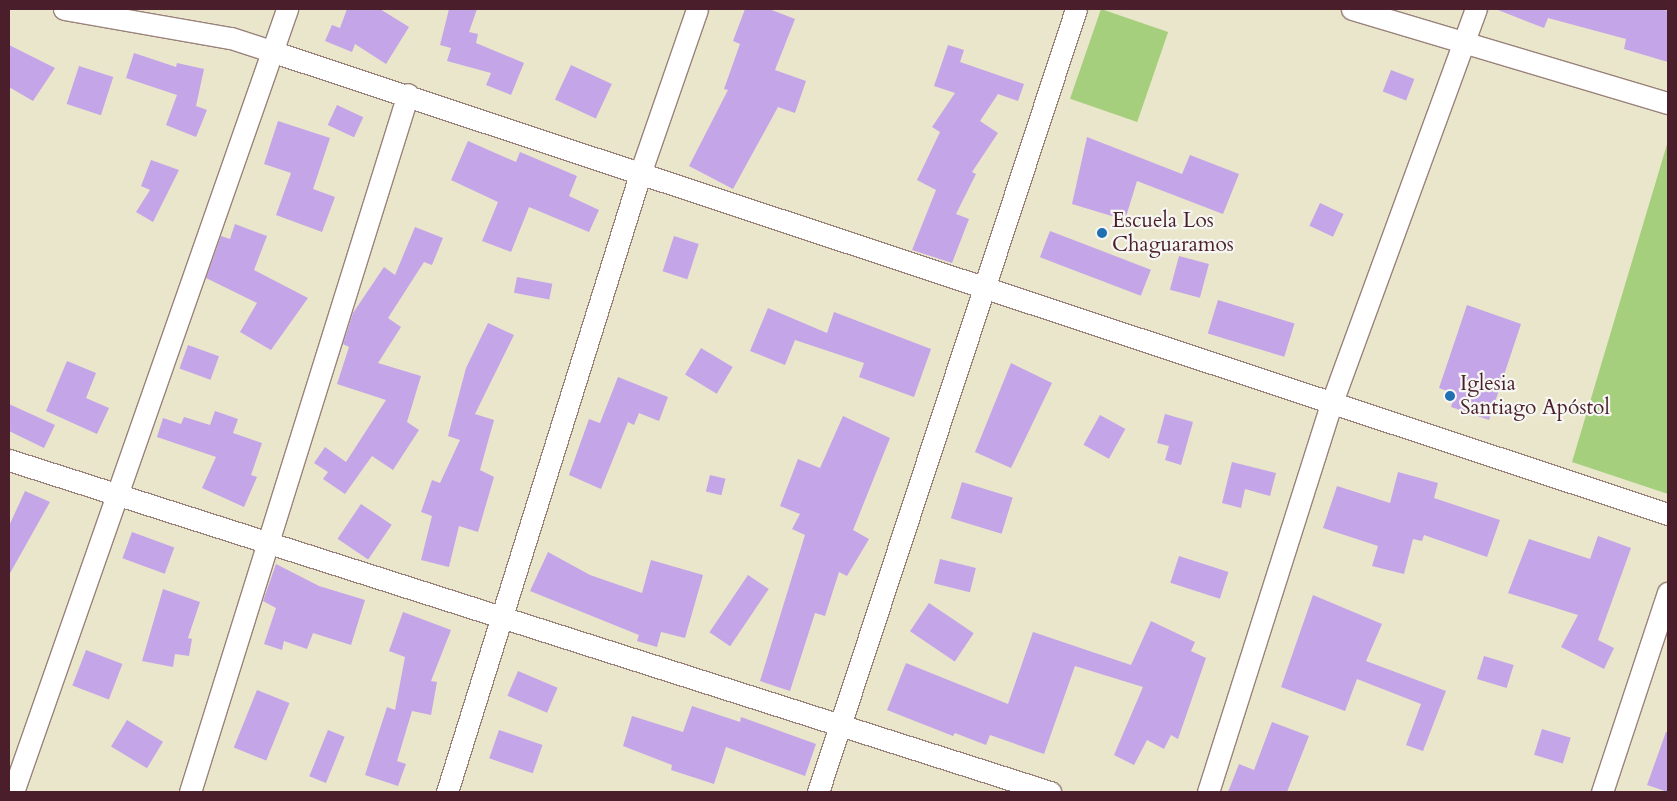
<!DOCTYPE html>
<meta charset="utf-8">
<style>
body{margin:0}
#map{position:relative;width:1677px;height:801px;overflow:hidden;background:#eae6cb;font-family:Cardo,serif}
div>[style]{position:absolute}
[style*='--x']{left:calc(var(--x)*1px);top:calc(var(--y)*1px);width:calc(var(--w)*1px);rotate:calc(var(--a)*1deg)}
.green>*{inset:0;background:#a5cf7c;transform-origin:0 0}
.building>*{inset:0;background:#c4a5e8;transform-origin:0 0}
.roads{filter:drop-shadow(1px 0 #9a827b) drop-shadow(-1px 0 #9a827b) drop-shadow(0 1px #9a827b) drop-shadow(0 -1px #9a827b)}
.minor>*{height:21px;margin:-10.5px;padding:0 10.5px;transform-origin:10.5px;border-radius:10.5px;background:#fff}
.dots>*{width:14px;height:14px;translate:-50% -50%;box-sizing:border-box;border:2px solid #f6f6f2;border-radius:50%}
span{translate:-50% -50%;white-space:nowrap;text-align:center;line-height:1.15;-webkit-text-stroke:4.5px #f6f6f2;paint-order:stroke}
.poi-label{font-size:21px;color:#4a1f2b}
.left{translate:0 -50%;text-align:left}
.frame{position:absolute;inset:0;border:10px solid #4a1f2b;pointer-events:none}
</style>
<div id="map">
<div class="green">
<div style="left:1101px;top:9px;width:71px;height:95px;rotate:19deg"></div>
<div style="clip-path:polygon(1668px 141px,1668px 494px,1572px 462px)"></div>
</div>
<div class="building">
<div style="clip-path:polygon(347px 9px,380px 9px,409px 27px,386px 64px,355px 44px,352px 52px,325px 41px,332px 25px,340px 28px)"></div>
<div style="clip-path:polygon(449px 9px,477px 9px,469px 32px,478px 34px,476px 43px,524px 63px,511px 95px,486px 85px,491px 73px,447px 61px,451px 48px,440px 45px)"></div>
<div style="clip-path:polygon(745px 9px,769px 9px,795px 19px,775px 70px,806px 81px,795px 113px,778px 107px,733px 189px,689px 166px,728px 90px,724px 89px,740px 44px,733px 41px)"></div>
<div style="clip-path:polygon(1661px 9px,1668px 11px,1668px 62px,1624px 49px,1626px 39px,1548px 18px,1544px 28px,1498px 10px)"></div>
<div style="clip-path:polygon(9px 45px,55px 68px,33px 101px,9px 87px)"></div>
<div style="clip-path:polygon(948px 45px,964px 50px,960px 62px,1024px 84px,1018px 101px,998px 94px,980px 121px,998px 133px,972px 172px,976px 174px,956px 214px,969px 219px,952px 263px,912px 250px,936px 190px,917px 180px,940px 132px,932px 127px,955px 93px,934px 86px)"></div>
<div style="clip-path:polygon(134px 53px,176px 67px,177px 63px,204px 69px,196px 106px,207px 110px,196px 137px,166px 125px,177px 95px,126px 78px)"></div>
<div style="left:571px;top:65px;width:45px;height:38px;rotate:25deg"></div>
<div style="left:79px;top:66px;width:36px;height:40px;rotate:18deg"></div>
<div style="left:1391px;top:70px;width:25px;height:23px;rotate:21deg"></div>
<div style="left:337px;top:105px;width:29px;height:22px;rotate:25deg"></div>
<div style="clip-path:polygon(278px 121px,330px 138px,313px 189px,335px 197px,322px 232px,276px 215px,291px 173px,264px 164px)"></div>
<div style="clip-path:polygon(1087px 137px,1182px 174px,1190px 155px,1239px 174px,1223px 214px,1137px 181px,1125px 220px,1072px 204px)"></div>
<div style="clip-path:polygon(468px 141px,516px 162px,520px 152px,577px 176px,569px 196px,599px 210px,589px 232px,529px 207px,511px 252px,482px 241px,498px 202px,451px 180px)"></div>
<div style="clip-path:polygon(151px 160px,179px 170px,153px 222px,136px 212px,150px 190px,141px 186px)"></div>
<div style="left:1320px;top:203px;width:26px;height:25px;rotate:25deg"></div>
<div style="clip-path:polygon(235px 224px,267px 236px,254px 270px,308px 298px,271px 350px,240px 332px,257px 303px,206px 278px,221px 236px,230px 239px)"></div>
<div style="clip-path:polygon(415px 227px,443px 238px,432px 265px,424px 262px,388px 318px,401px 327px,378px 363px,421px 376px,407px 422px,419px 430px,393px 470px,372px 456px,345px 494px,323px 479px,328px 472px,314px 463px,325px 447px,346px 462px,386px 400px,337px 384px,349px 347px,343px 344px,353px 313px,384px 267px,395px 275px)"></div>
<div style="left:1050px;top:231px;width:108px;height:28px;rotate:21deg"></div>
<div style="left:674px;top:236px;width:26px;height:37px;rotate:18deg"></div>
<div style="left:1179px;top:256px;width:31px;height:35px;rotate:15deg"></div>
<div style="left:517px;top:277px;width:36px;height:16px;rotate:11deg"></div>
<div style="left:1218px;top:300px;width:80px;height:35px;rotate:17deg"></div>
<div style="clip-path:polygon(1467px 305px,1521px 324px,1489px 420px,1451px 407px,1455px 394px,1439px 388px)"></div>
<div style="clip-path:polygon(768px 308px,827px 333px,834px 312px,931px 349px,914px 397px,859px 377px,864px 363px,795px 340px,785px 365px,750px 351px)"></div>
<div style="clip-path:polygon(488px 323px,514px 335px,475px 414px,494px 420px,480px 470px,494px 477px,478px 532px,459px 526px,449px 567px,421px 560px,432px 516px,421px 512px,432px 480px,440px 483px,460px 440px,448px 436px,466px 368px)"></div>
<div style="left:188px;top:345px;width:33px;height:25px;rotate:20deg"></div>
<div style="left:701px;top:348px;width:37px;height:31px;rotate:31deg"></div>
<div style="clip-path:polygon(67px 361px,96px 373px,86px 398px,109px 408px,97px 434px,46px 411px)"></div>
<div style="clip-path:polygon(1011px 363px,1052px 383px,1011px 468px,975px 452px)"></div>
<div style="clip-path:polygon(618px 377px,668px 397px,659px 421px,639px 413px,634px 425px,628px 422px,601px 489px,569px 475px,589px 419px,600px 423px)"></div>
<div style="clip-path:polygon(9px 404px,55px 425px,44px 448px,9px 431px)"></div>
<div style="clip-path:polygon(215px 411px,238px 419px,233px 433px,262px 443px,251px 475px,257px 477px,244px 507px,202px 488px,216px 457px,157px 437px,163px 418px,181px 424px,184px 417px,210px 425px)"></div>
<div style="clip-path:polygon(1165px 414px,1193px 422px,1181px 465px,1165px 460px,1169px 446px,1157px 443px)"></div>
<div style="left:1100px;top:415px;width:29px;height:34px;rotate:29deg"></div>
<div style="clip-path:polygon(843px 416px,890px 438px,853px 530px,869px 539px,847px 576px,839px 572px,825px 616px,815px 613px,790px 691px,760px 681px,805px 535px,792px 529px,800px 514px,780px 506px,798px 459px,820px 468px)"></div>
<div style="clip-path:polygon(1232px 462px,1276px 473px,1270px 496px,1245px 489px,1241px 508px,1222px 503px)"></div>
<div style="clip-path:polygon(1398px 472px,1438px 483px,1434px 498px,1500px 520px,1487px 557px,1424px 535px,1422px 541px,1413px 539px,1404px 574px,1372px 566px,1378px 546px,1323px 528px,1337px 486px,1390px 503px)"></div>
<div style="left:710px;top:475px;width:16px;height:17px;rotate:14deg"></div>
<div style="left:962px;top:482px;width:53px;height:38px;rotate:17deg"></div>
<div style="clip-path:polygon(25px 491px,50px 502px,9px 575px,9px 526px)"></div>
<div style="left:361px;top:504px;width:37px;height:42px;rotate:34deg"></div>
<div style="left:132px;top:532px;width:45px;height:28px;rotate:20deg"></div>
<div style="clip-path:polygon(1598px 536px,1631px 548px,1598px 640px,1614px 648px,1604px 669px,1561px 647px,1578px 615px,1508px 593px,1529px 539px,1590px 559px)"></div>
<div style="clip-path:polygon(548px 552px,590px 575px,642px 593px,651px 560px,703px 575px,685px 638px,661px 632px,657px 647px,637px 641px,639px 635px,530px 591px)"></div>
<div style="left:1179px;top:556px;width:52px;height:28px;rotate:18deg"></div>
<div style="left:940px;top:559px;width:37px;height:25px;rotate:14deg"></div>
<div style="clip-path:polygon(276px 564px,319px 586px,365px 600px,351px 645px,313px 633px,307px 649px,284px 641px,282px 650px,264px 644px,276px 608px,263px 601px)"></div>
<div style="left:748px;top:575px;width:25px;height:69px;rotate:34deg"></div>
<div style="clip-path:polygon(163px 589px,200px 602px,188px 638px,192px 639px,189px 656px,175px 654px,173px 667px,142px 661px)"></div>
<div style="clip-path:polygon(1313px 595px,1382px 624px,1366px 661px,1446px 691px,1423px 751px,1406px 745px,1421px 704px,1357px 679px,1345px 711px,1281px 687px)"></div>
<div style="left:929px;top:603px;width:54px;height:34px;rotate:34deg"></div>
<div style="clip-path:polygon(403px 612px,451px 630px,431px 681px,437px 682px,431px 715px,412px 711px,397px 761px,406px 764px,398px 786px,365px 775px,387px 707px,395px 710px,405px 657px,389px 651px)"></div>
<div style="clip-path:polygon(1151px 621px,1195px 642px,1191px 651px,1206px 658px,1178px 739px,1171px 735px,1164px 749px,1147px 740px,1134px 765px,1114px 755px,1143px 687px,1075px 666px,1044px 754px,990px 735px,986px 745px,955px 733px,953px 736px,887px 710px,906px 663px,1008px 704px,1033px 632px,1131px 665px)"></div>
<div style="left:86px;top:650px;width:39px;height:38px;rotate:21deg"></div>
<div style="left:1484px;top:656px;width:31px;height:24px;rotate:17deg"></div>
<div style="left:518px;top:671px;width:43px;height:27px;rotate:23deg"></div>
<div style="left:257px;top:690px;width:35px;height:62px;rotate:22deg"></div>
<div style="clip-path:polygon(692px 706px,740px 722px,741px 717px,816px 744px,805px 776px,726px 747px,714px 784px,671px 770px,672px 765px,623px 746px,632px 716px,683px 732px)"></div>
<div style="left:127px;top:720px;width:42px;height:31px;rotate:31deg"></div>
<div style="clip-path:polygon(1272px 722px,1309px 736px,1287px 792px,1228px 792px,1239px 764px,1254px 770px)"></div>
<div style="left:1542px;top:729px;width:30px;height:27px;rotate:17deg"></div>
<div style="left:328px;top:730px;width:18px;height:50px;rotate:22deg"></div>
<div style="left:499px;top:730px;width:46px;height:30px;rotate:19deg"></div>
<div style="clip-path:polygon(1666px 732px,1668px 732px,1668px 792px,1647px 785px)"></div>
</div>
<div class="roads">
<div class="minor">
<div style="--x:64;--y:9;--w:169;--a:9.9"></div>
<div style="--x:231;--y:38;--w:42;--a:18"></div>
<div style="--x:271;--y:51;--w:1472;--a:18.34"></div>
<div style="--x:1352;--y:9;--w:330;--a:16.6"></div>
<div style="--x:9;--y:460;--w:1093;--a:17.69"></div>
<div style="--x:13;--y:792;--w:830;--a:-70.71"></div>
<div style="--x:190;--y:792;--w:731;--a:-72.66"></div>
<div style="--x:447;--y:792;--w:651;--a:-72.65"></div>
<div style="--x:641;--y:171;--w:171;--a:-70.9"></div>
<div style="--x:818;--y:792;--w:824;--a:-71.76"></div>
<div style="--x:1208;--y:792;--w:409;--a:-72.4"></div>
<div style="--x:1332;--y:402;--w:419;--a:-69.9"></div>
<div style="--x:1602;--y:792;--w:210;--a:-71.7"></div>
</div>
</div>
<div class="dots">
<div style="left:1102px;top:233px;background:#1f6fb2"></div>
<div style="left:1450px;top:396px;background:#1f6fb2"></div>
</div>
<div class="poi-label">
<span class="left" style="left:1112px;top:233px">Escuela Los<br>Chaguaramos</span>
<span class="left" style="left:1460px;top:396px">Iglesia<br>Santiago Apóstol</span>
</div>
<div class="frame"></div>
</div>
